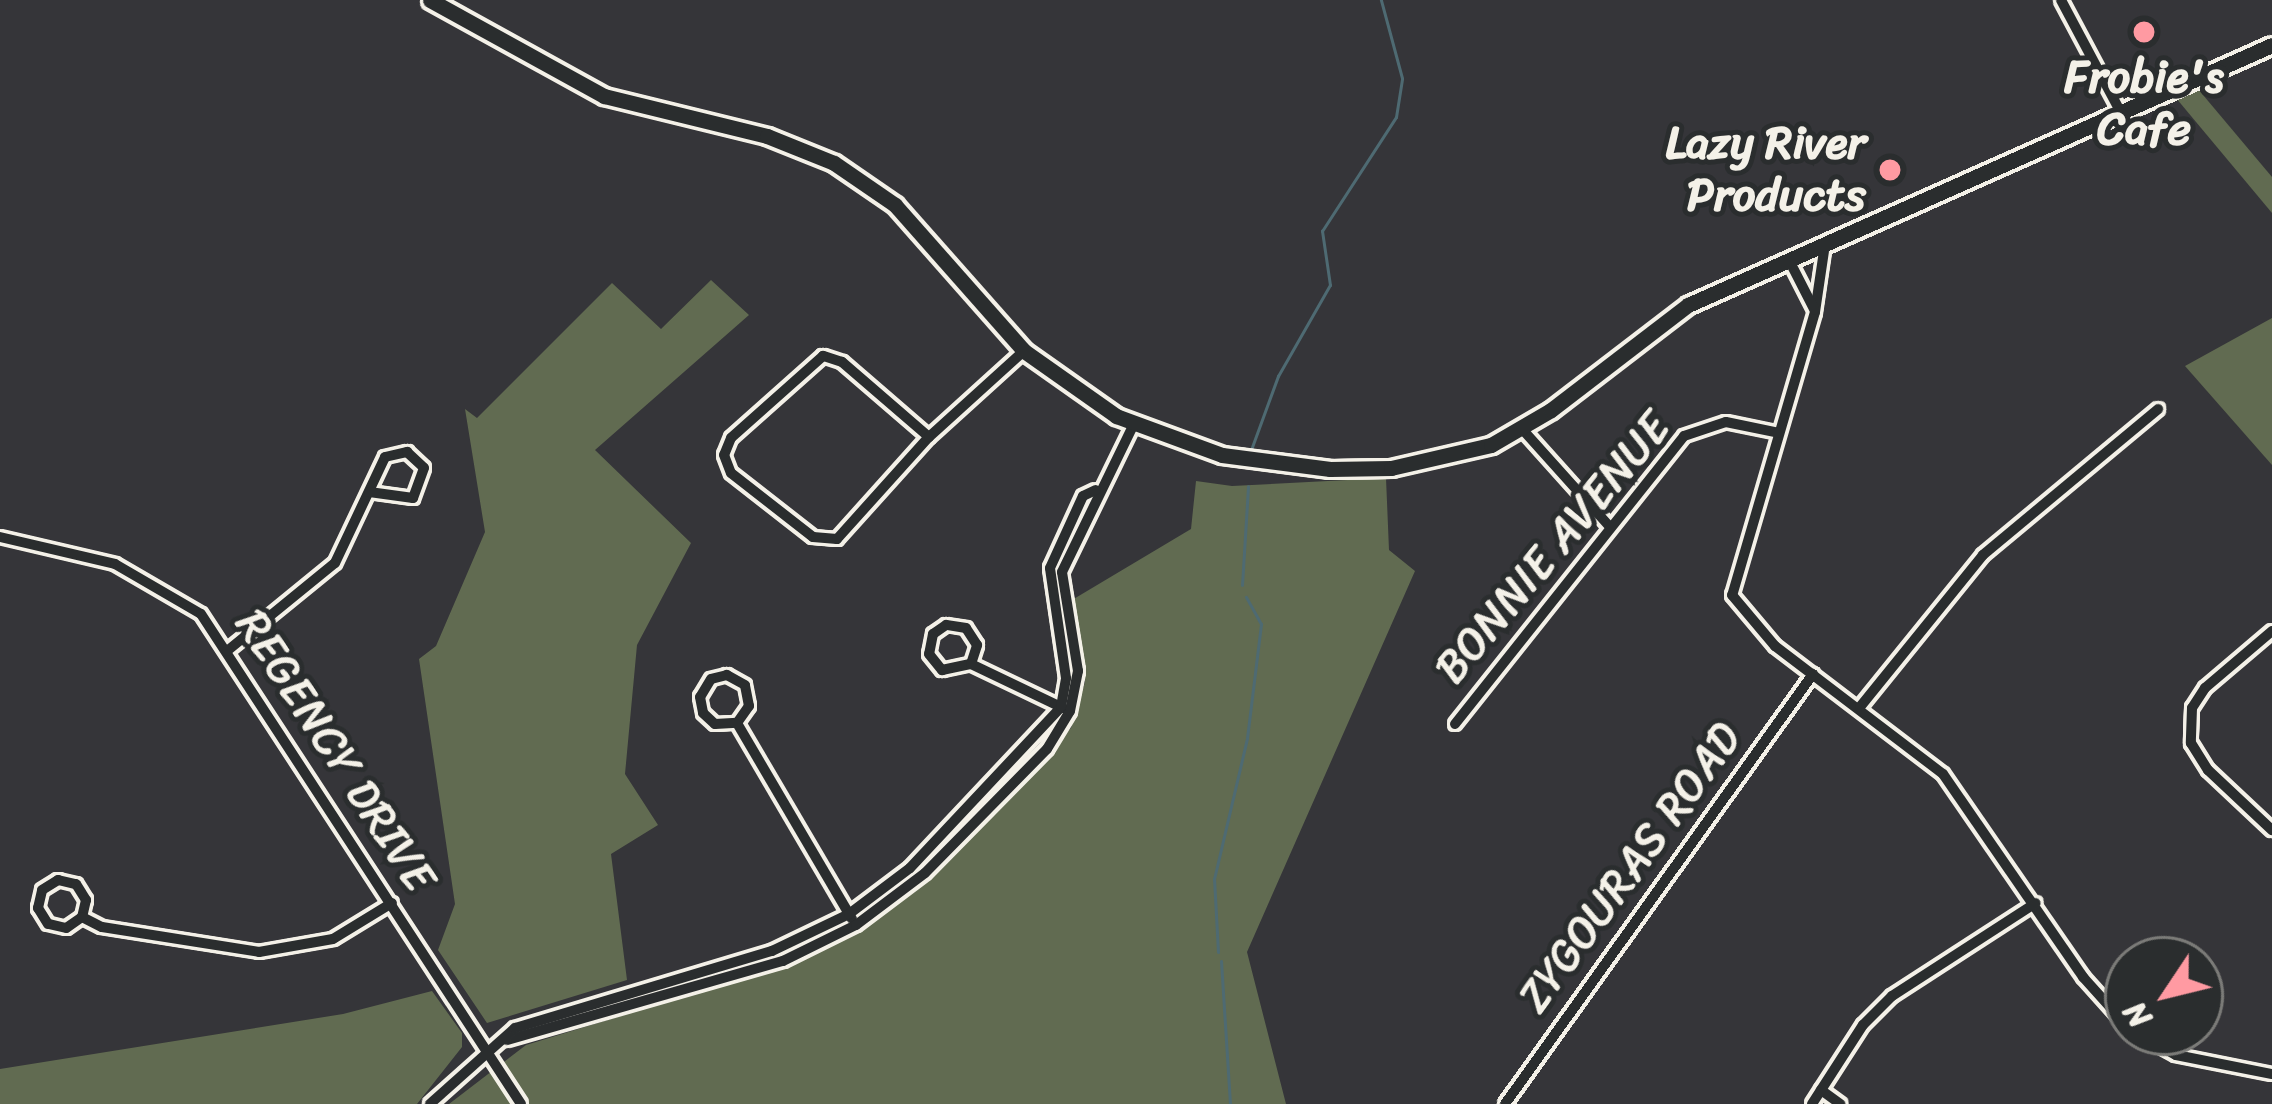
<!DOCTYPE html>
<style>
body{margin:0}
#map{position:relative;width:2272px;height:1104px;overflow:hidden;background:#353539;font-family:Sriracha,sans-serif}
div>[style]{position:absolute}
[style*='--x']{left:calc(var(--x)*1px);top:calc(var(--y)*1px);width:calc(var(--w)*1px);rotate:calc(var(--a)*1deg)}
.green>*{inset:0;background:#616b51}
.stream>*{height:3px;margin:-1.5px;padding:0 1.5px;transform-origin:1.5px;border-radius:1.5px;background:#4e6a72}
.roads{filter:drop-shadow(3px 0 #f4f1e8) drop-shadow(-3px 0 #f4f1e8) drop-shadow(0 3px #f4f1e8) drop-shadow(0 -3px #f4f1e8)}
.street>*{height:10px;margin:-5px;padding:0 5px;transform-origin:5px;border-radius:5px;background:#2a2d2e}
.secondary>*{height:15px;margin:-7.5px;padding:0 7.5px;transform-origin:7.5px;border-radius:7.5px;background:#2a2d2e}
.dots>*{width:33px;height:33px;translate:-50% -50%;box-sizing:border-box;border:6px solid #2a2d2e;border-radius:50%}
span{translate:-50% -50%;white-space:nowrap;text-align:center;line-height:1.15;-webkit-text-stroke:10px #2a2d2e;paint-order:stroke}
.poi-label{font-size:45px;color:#f4f1e8;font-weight:700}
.right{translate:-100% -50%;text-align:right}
.street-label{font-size:45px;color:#f4f1e8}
.north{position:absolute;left:2104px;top:936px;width:120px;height:120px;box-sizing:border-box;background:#2a2d2e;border:3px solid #7b7b78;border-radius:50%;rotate:235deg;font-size:33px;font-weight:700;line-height:48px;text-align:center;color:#f4f1e8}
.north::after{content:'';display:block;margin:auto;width:42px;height:54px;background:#ff9aa2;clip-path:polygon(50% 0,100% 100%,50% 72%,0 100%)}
</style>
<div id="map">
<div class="green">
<div style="clip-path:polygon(2198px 89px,2272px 177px,2272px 213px,2176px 98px)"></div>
<div style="clip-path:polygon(711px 280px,749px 315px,595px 450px,691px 543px,637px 645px,625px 774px,658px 825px,611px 854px,627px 980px,487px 1023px,438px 950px,455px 904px,419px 659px,436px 646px,485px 532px,465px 409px,477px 418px,612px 283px,661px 329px)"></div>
<div style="clip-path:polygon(2272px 318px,2272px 465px,2185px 366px)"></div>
<div style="clip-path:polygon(1386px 478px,1389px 550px,1415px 571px,1247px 952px,1286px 1104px,449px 1104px,526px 1045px,806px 959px,915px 892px,1071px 728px,1085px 682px,1072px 600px,1191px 529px,1196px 481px,1232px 486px)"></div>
<div style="clip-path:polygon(432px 991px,462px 1033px,462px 1047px,417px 1104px,0 1104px,0 1069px,343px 1014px)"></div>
</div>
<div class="stream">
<div style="--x:1252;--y:447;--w:76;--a:-69.9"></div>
<div style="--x:1278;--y:376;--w:105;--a:-60.3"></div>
<div style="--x:1330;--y:285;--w:55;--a:-98.4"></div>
<div style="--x:1322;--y:231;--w:136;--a:-57"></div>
<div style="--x:1396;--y:117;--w:39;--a:-81"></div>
<div style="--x:1402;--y:78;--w:81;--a:-105.1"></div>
<div style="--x:1242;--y:585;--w:99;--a:-86.5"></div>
<div style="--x:1218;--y:952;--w:73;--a:-93.1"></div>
<div style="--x:1214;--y:879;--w:145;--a:-76.8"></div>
<div style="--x:1247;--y:738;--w:115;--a:-83"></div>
<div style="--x:1261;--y:624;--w:31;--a:-119"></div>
<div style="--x:1221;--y:961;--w:143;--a:86.4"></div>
</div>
<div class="roads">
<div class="street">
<div style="--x:2061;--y:0;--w:126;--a:62"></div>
<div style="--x:1824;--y:251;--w:62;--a:98.4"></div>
<div style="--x:1815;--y:312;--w:295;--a:106.3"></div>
<div style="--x:1732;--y:595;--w:67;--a:49.9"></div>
<div style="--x:1775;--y:646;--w:211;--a:37.3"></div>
<div style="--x:1943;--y:774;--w:247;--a:55.4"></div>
<div style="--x:2083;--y:977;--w:67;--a:48"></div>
<div style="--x:1791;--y:264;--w:51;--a:62.9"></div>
<div style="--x:1523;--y:430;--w:130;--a:48.1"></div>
<div style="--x:929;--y:437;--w:115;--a:-139.2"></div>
<div style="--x:842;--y:362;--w:20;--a:-162"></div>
<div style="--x:823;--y:356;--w:123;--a:138.3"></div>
<div style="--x:731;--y:438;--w:18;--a:112"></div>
<div style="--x:724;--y:455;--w:19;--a:69"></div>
<div style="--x:731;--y:473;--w:104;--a:38"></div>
<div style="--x:813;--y:537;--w:24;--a:5"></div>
<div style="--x:837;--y:539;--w:137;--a:-48"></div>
<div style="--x:929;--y:437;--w:128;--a:-42.2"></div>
<div style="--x:0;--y:537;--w:118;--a:13.2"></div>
<div style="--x:115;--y:564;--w:99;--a:30.2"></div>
<div style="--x:201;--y:614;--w:585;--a:56.85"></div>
<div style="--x:2272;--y:631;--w:88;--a:139.6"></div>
<div style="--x:2205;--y:688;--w:24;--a:123"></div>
<div style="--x:2192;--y:708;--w:35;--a:92"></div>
<div style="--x:2191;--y:743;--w:32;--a:58"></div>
<div style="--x:2208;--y:770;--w:88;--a:43.2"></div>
<div style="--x:227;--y:651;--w:139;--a:-39.2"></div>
<div style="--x:335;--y:563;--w:117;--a:-64.7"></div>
<div style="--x:385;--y:457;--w:23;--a:-13"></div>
<div style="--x:407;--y:452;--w:23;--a:43"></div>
<div style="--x:424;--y:468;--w:32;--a:110"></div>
<div style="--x:413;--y:498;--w:44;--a:-172.2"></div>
<div style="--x:971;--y:664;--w:20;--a:-72"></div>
<div style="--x:977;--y:645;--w:20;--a:-123"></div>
<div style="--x:966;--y:628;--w:20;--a:-171"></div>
<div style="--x:946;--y:625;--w:16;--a:145"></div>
<div style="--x:933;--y:634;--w:20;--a:101"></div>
<div style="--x:929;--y:654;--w:21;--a:51"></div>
<div style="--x:942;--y:670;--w:30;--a:-12"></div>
<div style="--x:971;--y:664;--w:102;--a:25.6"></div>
<div style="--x:1860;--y:707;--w:196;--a:-51"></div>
<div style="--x:1983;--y:555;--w:228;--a:-39.8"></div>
<div style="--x:737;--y:723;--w:21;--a:-55"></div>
<div style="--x:749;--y:706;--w:21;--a:-101"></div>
<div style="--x:745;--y:685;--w:21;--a:-151"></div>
<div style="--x:727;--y:675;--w:16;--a:166"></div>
<div style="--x:711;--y:679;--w:21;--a:121"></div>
<div style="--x:700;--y:697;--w:16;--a:79"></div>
<div style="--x:703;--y:713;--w:16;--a:43"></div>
<div style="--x:715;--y:724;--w:22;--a:-3"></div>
<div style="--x:737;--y:723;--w:227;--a:59.6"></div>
<div style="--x:1455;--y:724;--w:368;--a:-51.5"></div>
<div style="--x:1684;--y:436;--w:44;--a:-18.4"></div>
<div style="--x:1726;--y:422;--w:54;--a:11.7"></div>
<div style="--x:82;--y:917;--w:19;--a:145"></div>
<div style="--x:66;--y:928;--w:18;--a:-167"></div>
<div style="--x:48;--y:924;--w:19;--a:-122"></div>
<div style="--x:38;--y:908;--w:18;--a:-77"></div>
<div style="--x:42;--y:890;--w:19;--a:-32"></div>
<div style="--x:58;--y:880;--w:18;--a:13"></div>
<div style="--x:76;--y:884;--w:19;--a:58"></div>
<div style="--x:86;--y:900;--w:17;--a:103"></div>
<div style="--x:82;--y:917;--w:22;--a:27"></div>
<div style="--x:102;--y:927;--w:159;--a:9"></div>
<div style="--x:259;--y:952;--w:75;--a:-10"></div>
<div style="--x:333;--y:939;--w:69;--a:-31.4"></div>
<div style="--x:2134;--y:1032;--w:48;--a:28.7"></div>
<div style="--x:2176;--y:1055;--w:98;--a:11.2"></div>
<div style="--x:507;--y:1040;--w:287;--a:-16"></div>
<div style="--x:783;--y:961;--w:81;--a:-26.3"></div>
<div style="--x:856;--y:925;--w:86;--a:-37"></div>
<div style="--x:925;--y:873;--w:174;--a:-45.5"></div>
<div style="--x:1047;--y:749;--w:44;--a:-58.8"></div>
<div style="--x:1070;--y:711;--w:41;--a:-78.7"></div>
<div style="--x:1078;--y:671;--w:100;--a:-99.2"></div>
<div style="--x:1062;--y:572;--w:165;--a:-64.1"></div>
<div style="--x:1821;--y:1090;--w:24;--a:36"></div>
<div style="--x:430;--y:1104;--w:114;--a:-41.8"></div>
<div style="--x:515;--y:1028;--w:268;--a:-16.7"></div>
<div style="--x:772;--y:951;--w:85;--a:-25.7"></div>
<div style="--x:849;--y:914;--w:76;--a:-37"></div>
<div style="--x:910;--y:868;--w:221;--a:-46.8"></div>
<div style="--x:1061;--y:707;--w:29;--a:-80"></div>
<div style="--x:1066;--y:678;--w:111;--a:-98.3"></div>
<div style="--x:1050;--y:568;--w:79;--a:-65.4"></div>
<div style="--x:1083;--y:496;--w:14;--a:-25"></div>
<div style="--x:1505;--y:1104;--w:529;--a:-54.39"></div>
<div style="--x:1812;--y:1104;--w:94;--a:-57.2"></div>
<div style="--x:1863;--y:1025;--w:41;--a:-45"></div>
<div style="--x:1892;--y:996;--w:171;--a:-32.9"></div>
</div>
<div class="secondary">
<div style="--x:430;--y:0;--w:199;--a:28.9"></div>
<div style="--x:604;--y:96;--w:168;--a:13.8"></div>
<div style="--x:767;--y:136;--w:72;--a:21.9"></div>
<div style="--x:834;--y:163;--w:74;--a:34.5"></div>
<div style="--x:895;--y:205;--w:195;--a:48.5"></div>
<div style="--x:1024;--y:351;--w:113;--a:35.2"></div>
<div style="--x:1116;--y:416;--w:113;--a:20.2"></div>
<div style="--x:1222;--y:455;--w:109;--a:7.4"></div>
<div style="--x:1330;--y:469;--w:61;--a:-0.9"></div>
<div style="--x:1391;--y:468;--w:103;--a:-13"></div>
<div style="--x:1491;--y:445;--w:69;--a:-30.3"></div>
<div style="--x:1551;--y:410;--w:173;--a:-37.5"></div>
<div style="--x:1688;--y:305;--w:639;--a:-24"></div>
</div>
</div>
<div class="dots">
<div style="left:2144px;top:32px;background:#ff9aa2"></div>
<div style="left:1890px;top:170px;background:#ff9aa2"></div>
</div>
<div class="poi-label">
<span style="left:2144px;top:104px">Frobie's<br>Cafe</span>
<span class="right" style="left:1866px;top:170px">Lazy River<br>Products</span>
</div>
<div class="street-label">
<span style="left:1553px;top:548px;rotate:-50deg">BONNIE AVENUE</span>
<span style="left:335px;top:751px;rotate:57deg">REGENCY DRIVE</span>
<span style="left:1630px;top:868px;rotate:-54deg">ZYGOURAS ROAD</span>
</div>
<div class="north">N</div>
</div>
